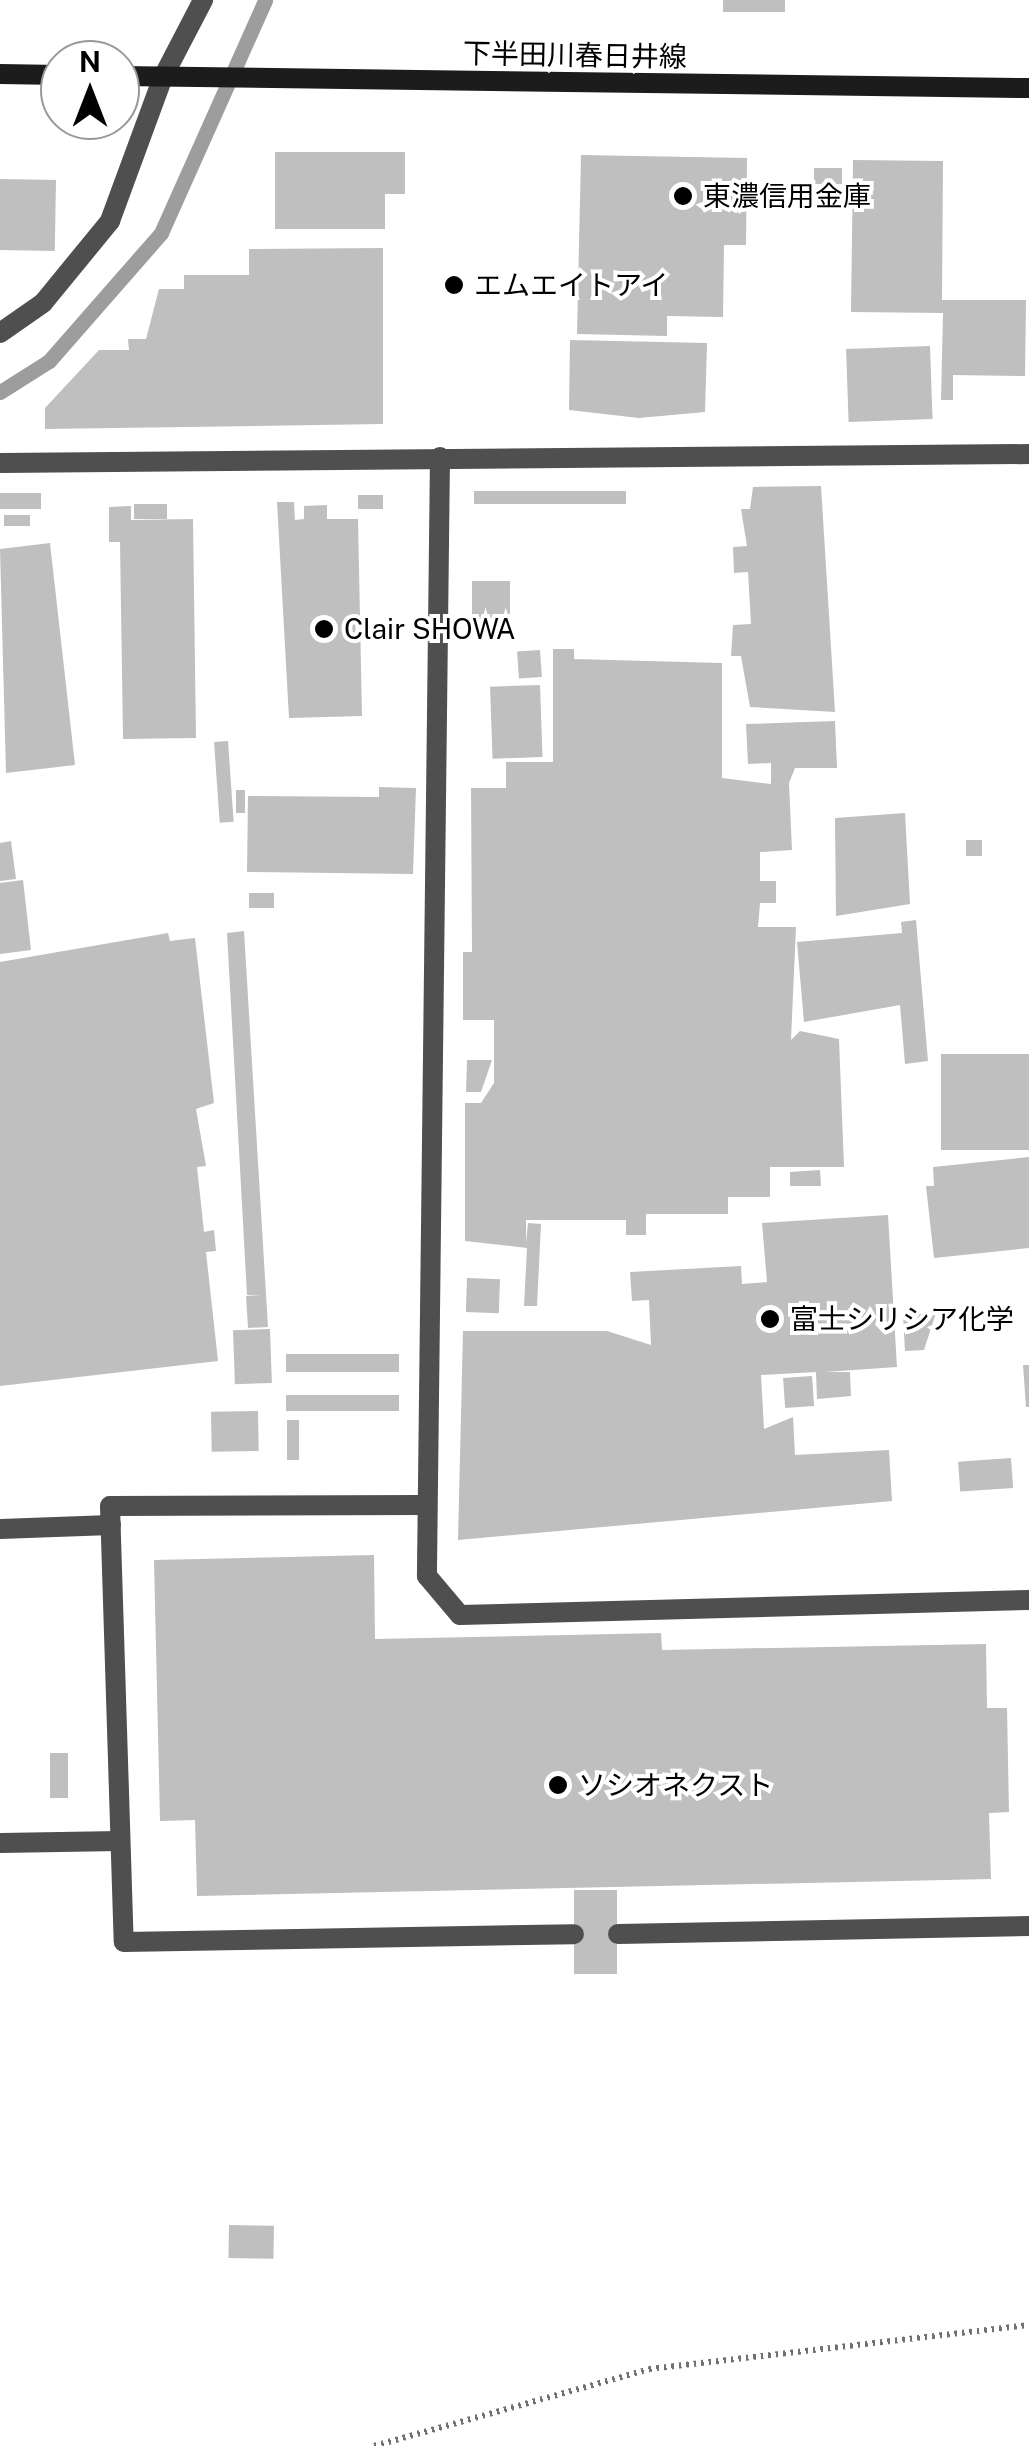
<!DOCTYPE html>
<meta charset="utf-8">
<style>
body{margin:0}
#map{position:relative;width:1029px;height:2446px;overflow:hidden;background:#fff;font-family:"Public Sans","Noto Sans JP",sans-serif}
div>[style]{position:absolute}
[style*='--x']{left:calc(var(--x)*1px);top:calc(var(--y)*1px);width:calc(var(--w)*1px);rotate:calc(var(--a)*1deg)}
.stream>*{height:15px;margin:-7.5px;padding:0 7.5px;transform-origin:7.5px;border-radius:7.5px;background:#9d9d9d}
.building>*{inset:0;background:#bfbfbf;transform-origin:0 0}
.path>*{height:6px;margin-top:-3px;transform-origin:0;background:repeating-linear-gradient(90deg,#717171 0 2.5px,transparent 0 7.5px)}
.service>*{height:20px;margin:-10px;padding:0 10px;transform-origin:10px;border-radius:10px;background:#4f4f4f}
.minor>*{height:20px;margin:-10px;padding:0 10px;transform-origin:10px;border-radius:10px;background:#4f4f4f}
.secondary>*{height:20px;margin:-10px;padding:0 10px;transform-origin:10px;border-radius:10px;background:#1c1c1c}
.dots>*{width:28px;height:28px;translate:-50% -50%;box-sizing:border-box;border:5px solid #fff;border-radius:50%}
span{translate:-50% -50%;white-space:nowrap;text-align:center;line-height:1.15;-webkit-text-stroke:8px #fff;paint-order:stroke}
.street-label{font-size:28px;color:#000}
.poi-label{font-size:28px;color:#000}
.left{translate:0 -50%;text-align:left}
.north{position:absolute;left:40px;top:40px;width:100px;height:100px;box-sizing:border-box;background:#fff;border:2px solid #999;border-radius:50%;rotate:0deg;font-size:28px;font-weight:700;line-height:40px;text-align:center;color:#000}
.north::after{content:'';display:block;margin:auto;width:35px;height:45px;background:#000;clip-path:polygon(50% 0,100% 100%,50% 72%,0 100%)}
</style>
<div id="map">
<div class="stream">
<div style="--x:0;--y:392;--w:58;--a:-32.3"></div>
<div style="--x:49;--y:361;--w:170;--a:-48.8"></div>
<div style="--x:161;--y:233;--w:255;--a:-65.9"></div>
</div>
<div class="building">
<div style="left:723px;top:0;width:62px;height:12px"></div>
<div style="clip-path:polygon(275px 152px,405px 152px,405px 194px,385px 194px,385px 229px,275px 229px)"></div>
<div style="clip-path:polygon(581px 155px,747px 158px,746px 245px,724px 245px,723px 317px,667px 316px,667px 336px,577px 334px)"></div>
<div style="clip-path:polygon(853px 160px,943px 161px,942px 300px,1026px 300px,1025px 376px,953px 375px,953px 400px,941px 400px,943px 313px,851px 312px)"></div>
<div style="left:814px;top:168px;width:28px;height:16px"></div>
<div style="left:0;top:179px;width:56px;height:71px;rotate:1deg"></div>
<div style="clip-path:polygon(383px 248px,383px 424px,45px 429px,45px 408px,99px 350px,129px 350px,128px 339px,146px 339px,159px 289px,184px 289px,184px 275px,249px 275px,249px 249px)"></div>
<div style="clip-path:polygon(570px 340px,707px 343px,705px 412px,639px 418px,569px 410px)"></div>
<div style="left:930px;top:346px;width:73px;height:84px;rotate:88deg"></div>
<div style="clip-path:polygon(821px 486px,835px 712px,750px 707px,741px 656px,731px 656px,733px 625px,751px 624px,748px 572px,734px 573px,733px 547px,747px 546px,741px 509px,750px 509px,753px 487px)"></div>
<div style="left:626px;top:491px;width:13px;height:152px;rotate:90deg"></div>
<div style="left:0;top:493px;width:41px;height:16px"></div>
<div style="left:383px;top:495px;width:14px;height:25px;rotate:90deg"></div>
<div style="clip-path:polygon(277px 502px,294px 502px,295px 520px,304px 519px,304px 506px,327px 505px,327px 519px,358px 519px,362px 716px,289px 718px)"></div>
<div style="left:134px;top:504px;width:33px;height:15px"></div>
<div style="clip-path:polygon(131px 506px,131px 520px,193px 519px,196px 738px,123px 739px,120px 542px,109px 542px,109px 507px)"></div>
<div style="left:4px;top:515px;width:26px;height:11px"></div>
<div style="clip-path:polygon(50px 543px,75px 765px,6px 773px,0 549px)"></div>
<div style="left:472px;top:581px;width:38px;height:55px"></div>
<div style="clip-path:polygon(553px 649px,574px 649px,574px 659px,722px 663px,722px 778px,771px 784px,771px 763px,748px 764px,746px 724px,835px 721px,837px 768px,795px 768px,789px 783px,792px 850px,760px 852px,760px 881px,776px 881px,776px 903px,760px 903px,758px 927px,796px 927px,791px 1040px,800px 1031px,839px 1039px,844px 1167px,770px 1167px,770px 1197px,728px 1197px,728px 1214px,646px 1214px,646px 1235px,626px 1235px,626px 1220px,526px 1220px,526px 1243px,528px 1223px,541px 1224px,537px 1306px,524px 1306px,527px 1248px,465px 1241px,465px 1103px,481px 1103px,494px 1083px,494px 1020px,463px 1020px,463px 952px,472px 952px,471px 788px,506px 788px,506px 762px,553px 762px)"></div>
<div style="left:540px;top:650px;width:27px;height:23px;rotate:86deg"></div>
<div style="left:540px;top:685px;width:72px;height:50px;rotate:88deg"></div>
<div style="left:228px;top:741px;width:81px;height:14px;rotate:86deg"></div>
<div style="clip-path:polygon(379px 787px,416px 788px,413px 874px,247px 872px,248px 796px,379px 797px)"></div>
<div style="left:236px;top:790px;width:9px;height:23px"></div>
<div style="clip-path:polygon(905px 813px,910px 904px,836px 916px,835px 818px)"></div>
<div style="left:982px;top:840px;width:16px;height:16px;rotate:90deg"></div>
<div style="clip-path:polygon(11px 841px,16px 879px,0 881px,0 843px)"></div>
<div style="clip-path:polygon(23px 880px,31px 950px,0 954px,0 883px)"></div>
<div style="left:274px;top:893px;width:15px;height:25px;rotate:90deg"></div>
<div style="clip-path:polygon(916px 920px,928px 1061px,905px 1064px,900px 1005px,804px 1022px,797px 942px,902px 933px,901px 922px)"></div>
<div style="clip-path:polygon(244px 931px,268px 1327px,248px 1328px,246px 1296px,261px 1295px,247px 1295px,227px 933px)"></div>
<div style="clip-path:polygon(168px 933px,170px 941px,195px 938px,214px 1103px,196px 1109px,206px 1166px,197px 1167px,204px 1232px,214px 1230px,216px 1251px,206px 1252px,218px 1361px,0 1386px,0 962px)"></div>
<div style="left:1029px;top:1054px;width:96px;height:88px;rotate:90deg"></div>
<div style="clip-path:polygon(467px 1060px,492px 1060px,481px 1092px,466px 1092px)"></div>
<div style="clip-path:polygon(1029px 1157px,1029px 1248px,934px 1258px,926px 1186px,934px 1186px,933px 1167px)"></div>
<div style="clip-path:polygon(820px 1170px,821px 1186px,790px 1186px,790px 1172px)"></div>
<div style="clip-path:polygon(888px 1215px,897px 1367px,825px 1372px,850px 1372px,851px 1396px,817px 1399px,816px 1372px,761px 1375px,764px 1429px,793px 1417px,795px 1455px,889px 1450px,892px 1501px,458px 1540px,463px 1331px,607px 1331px,651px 1345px,649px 1300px,632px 1301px,630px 1272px,741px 1266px,742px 1284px,767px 1282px,762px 1223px)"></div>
<div style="left:467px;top:1278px;width:33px;height:34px;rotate:2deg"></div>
<div style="clip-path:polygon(936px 1313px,924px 1350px,905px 1351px,903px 1315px)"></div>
<div style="left:270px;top:1329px;width:54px;height:37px;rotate:88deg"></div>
<div style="left:399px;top:1354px;width:18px;height:113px;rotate:90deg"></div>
<div style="clip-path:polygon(1023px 1365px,1029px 1365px,1029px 1407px,1026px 1407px)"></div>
<div style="left:812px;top:1376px;width:30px;height:29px;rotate:86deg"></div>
<div style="left:399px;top:1395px;width:16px;height:113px;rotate:90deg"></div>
<div style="left:258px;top:1411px;width:40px;height:47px;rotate:89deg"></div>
<div style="left:287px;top:1420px;width:12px;height:40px"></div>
<div style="left:1011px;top:1458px;width:30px;height:53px;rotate:86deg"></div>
<div style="clip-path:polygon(374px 1555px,375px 1639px,661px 1633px,662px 1650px,986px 1644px,987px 1708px,1007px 1708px,1009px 1812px,989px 1813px,991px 1879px,197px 1896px,195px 1820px,160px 1821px,154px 1560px)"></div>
<div style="left:50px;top:1753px;width:18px;height:45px"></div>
<div style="left:574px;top:1890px;width:43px;height:84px"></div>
<div style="left:229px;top:2225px;width:45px;height:33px;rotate:1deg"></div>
</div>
<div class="path">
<div style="--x:374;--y:2446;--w:286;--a:-15.6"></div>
<div style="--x:649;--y:2369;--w:383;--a:-6.6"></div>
</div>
<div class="service">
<div style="--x:440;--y:457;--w:1119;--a:90.67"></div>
<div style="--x:427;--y:1576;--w:51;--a:49.8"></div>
<div style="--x:460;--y:1615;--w:569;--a:-1.51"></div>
<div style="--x:424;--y:1505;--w:314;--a:179.8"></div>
<div style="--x:110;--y:1506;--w:436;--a:88.2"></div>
<div style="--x:124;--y:1942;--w:450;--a:-1"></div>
<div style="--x:0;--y:1529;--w:111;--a:-2.1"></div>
<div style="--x:0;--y:1843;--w:120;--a:-1"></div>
<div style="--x:618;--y:1934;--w:411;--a:-1.1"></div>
</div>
<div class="minor">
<div style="--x:0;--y:333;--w:52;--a:-34.9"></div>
<div style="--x:43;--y:303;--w:106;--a:-50.7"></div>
<div style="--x:110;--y:221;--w:153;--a:-69.8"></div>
<div style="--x:163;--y:77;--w:87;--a:-62.5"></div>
<div style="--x:0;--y:463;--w:1029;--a:-0.5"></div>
</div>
<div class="secondary">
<div style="--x:0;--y:74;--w:60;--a:1"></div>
<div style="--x:120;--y:76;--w:909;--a:0.76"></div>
</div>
<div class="dots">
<div style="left:683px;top:196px;background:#000"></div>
<div style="left:454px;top:285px;background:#000"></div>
<div style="left:324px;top:629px;background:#000"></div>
<div style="left:770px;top:1319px;background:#000"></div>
<div style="left:558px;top:1785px;background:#000"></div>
</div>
<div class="street-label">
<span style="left:575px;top:55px;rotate:1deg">下半田川春日井線</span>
</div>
<div class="poi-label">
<span class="left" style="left:703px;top:196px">東濃信用金庫</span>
<span class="left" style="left:474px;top:285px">エムエイトアイ</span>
<span class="left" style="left:344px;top:629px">Clair SHOWA</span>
<span class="left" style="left:790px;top:1319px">富士シリシア化学</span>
<span class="left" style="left:578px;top:1785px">ソシオネクスト</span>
</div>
<div class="north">N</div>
</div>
